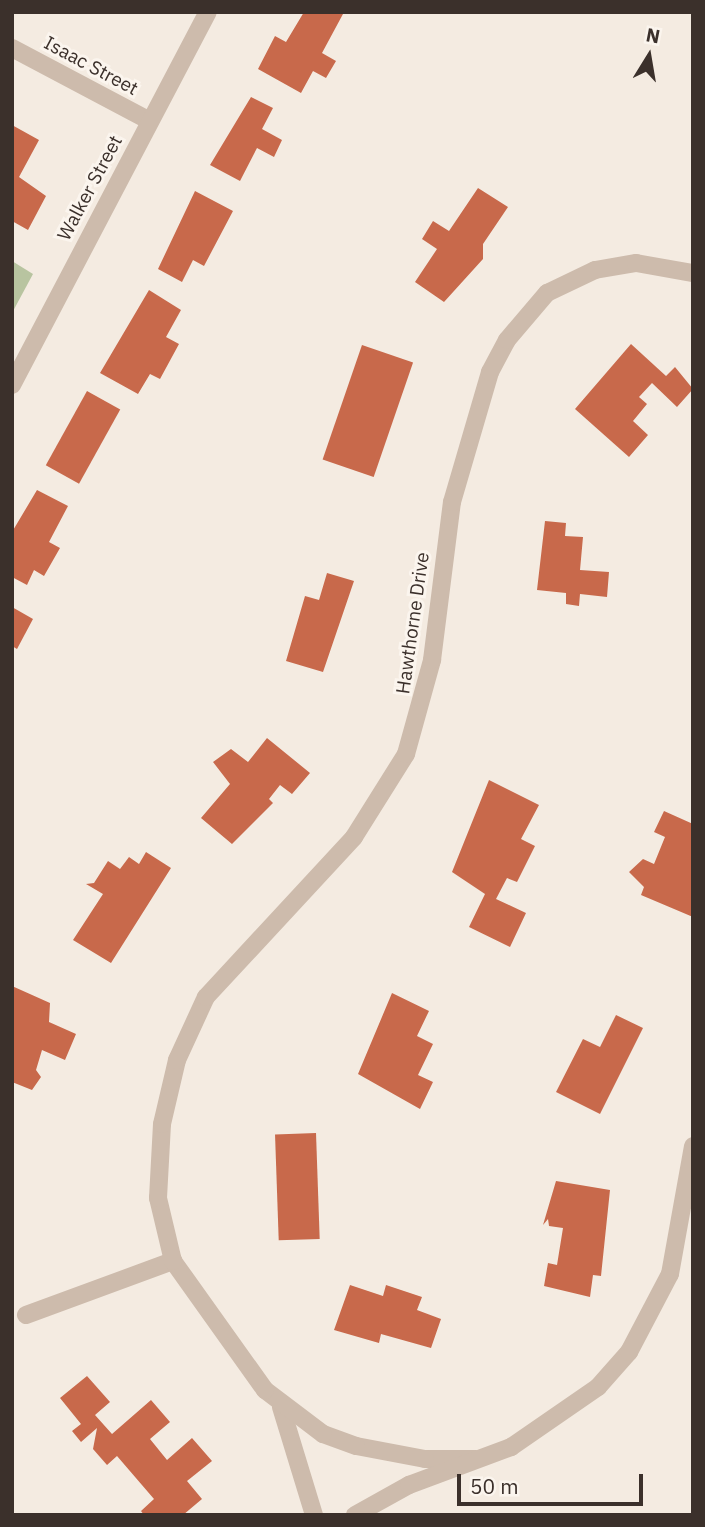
<!DOCTYPE html>
<style>
body{margin:0}
#map{position:relative;width:705px;height:1527px;overflow:hidden;background:#f4ebe1;font-family:"IBM Plex Sans",sans-serif}
div>[style]{position:absolute}
[style*='--x']{left:calc(var(--x)*1px);top:calc(var(--y)*1px);width:calc(var(--w)*1px);rotate:calc(var(--a)*1deg)}
.green>*{inset:0;background:#b8c4a0}
.building>*{inset:0;background:#c8694b;transform-origin:0 0}
.minor>*{height:18px;margin:-9px;padding:0 9px;transform-origin:9px;border-radius:9px;background:#cdbbac}
span{translate:-50% -50%;white-space:nowrap;text-align:center;line-height:1.15;-webkit-text-stroke:6px #fbf5ee;paint-order:stroke}
.street-label{font-size:19px;color:#3b302b}
.frame{position:absolute;inset:0;border:14px solid #3b302b;pointer-events:none}
.north{position:absolute;left:614px;top:21px;width:70px;height:70px;-webkit-text-stroke:5px #fbf5ee;paint-order:stroke;rotate:11deg;font-size:19px;font-weight:700;line-height:28px;text-align:center;color:#3b302b}
.north::after{content:'';display:block;margin:auto;width:24px;height:32px;background:#3b302b;clip-path:polygon(50% 0,100% 100%,50% 72%,0 100%)}
.scale{position:absolute;left:457px;top:1474px;width:186px;height:32px;box-sizing:border-box;border:4px solid #3b302b;border-top:0;padding-left:9px;font-size:21px;line-height:24px;white-space:nowrap;color:#3b302b;-webkit-text-stroke:5px #fbf5ee;paint-order:stroke}
</style>
<div id="map">
<div class="green">
<div style="clip-path:polygon(12px 261px,33px 274px,12px 313px)"></div>
</div>
<div class="building">
<div style="clip-path:polygon(304px 12px,343px 14px,322px 53px,336px 61px,326px 78px,313px 71px,301px 93px,258px 69px,275px 36px,286px 42px)"></div>
<div style="clip-path:polygon(251px 97px,273px 108px,262px 129px,282px 140px,274px 157px,257px 148px,240px 181px,210px 165px)"></div>
<div style="clip-path:polygon(12px 125px,39px 140px,19px 177px,46px 196px,28px 230px,12px 221px)"></div>
<div style="clip-path:polygon(478px 188px,508px 207px,483px 244px,483px 259px,444px 302px,415px 282px,437px 249px,422px 239px,433px 221px,449px 231px)"></div>
<div style="clip-path:polygon(195px 191px,233px 211px,204px 266px,193px 260px,182px 282px,158px 269px)"></div>
<div style="clip-path:polygon(149px 290px,181px 310px,166px 337px,179px 344px,160px 379px,150px 374px,138px 394px,100px 373px)"></div>
<div style="clip-path:polygon(631px 344px,666px 376px,675px 367px,693px 389px,677px 407px,652px 383px,639px 397px,647px 404px,633px 421px,648px 435px,629px 457px,575px 409px)"></div>
<div style="left:362px;top:345px;width:54px;height:121px;rotate:19deg"></div>
<div style="left:87px;top:391px;width:38px;height:85px;rotate:29deg"></div>
<div style="clip-path:polygon(37px 490px,68px 506px,49px 542px,60px 548px,44px 576px,34px 570px,27px 585px,12px 577px,12px 532px)"></div>
<div style="clip-path:polygon(545px 521px,566px 523px,565px 536px,583px 537px,580px 570px,609px 572px,607px 597px,580px 594px,579px 606px,566px 604px,566px 593px,537px 590px)"></div>
<div style="clip-path:polygon(327px 573px,354px 581px,323px 672px,286px 661px,305px 596px,319px 600px)"></div>
<div style="clip-path:polygon(12px 607px,33px 619px,17px 649px,12px 646px)"></div>
<div style="clip-path:polygon(267px 738px,310px 773px,292px 794px,280px 785px,269px 799px,273px 803px,232px 844px,201px 818px,230px 784px,213px 762px,231px 749px,248px 762px)"></div>
<div style="clip-path:polygon(489px 780px,539px 805px,521px 839px,535px 846px,517px 882px,507px 878px,496px 899px,526px 913px,510px 947px,469px 927px,485px 894px,452px 872px)"></div>
<div style="clip-path:polygon(664px 811px,693px 824px,693px 917px,641px 895px,644px 887px,629px 872px,643px 859px,654px 864px,665px 837px,654px 832px)"></div>
<div style="clip-path:polygon(146px 852px,171px 868px,111px 963px,73px 940px,103px 894px,86px 884px,94px 883px,108px 861px,120px 869px,129px 857px,139px 864px)"></div>
<div style="clip-path:polygon(12px 986px,50px 1003px,49px 1022px,76px 1034px,65px 1060px,42px 1050px,36px 1070px,41px 1077px,32px 1090px,12px 1082px)"></div>
<div style="clip-path:polygon(392px 993px,429px 1011px,417px 1036px,433px 1044px,418px 1075px,433px 1082px,420px 1109px,358px 1074px)"></div>
<div style="clip-path:polygon(616px 1015px,643px 1028px,600px 1114px,556px 1092px,583px 1039px,600px 1047px)"></div>
<div style="left:316px;top:1133px;width:106px;height:41px;rotate:88deg"></div>
<div style="clip-path:polygon(556px 1181px,610px 1190px,601px 1276px,593px 1275px,590px 1297px,544px 1286px,548px 1263px,557px 1265px,563px 1228px,549px 1226px,548px 1219px,543px 1225px)"></div>
<div style="clip-path:polygon(350px 1285px,383px 1296px,386px 1285px,422px 1297px,417px 1310px,441px 1319px,431px 1348px,381px 1334px,379px 1343px,334px 1330px)"></div>
<div style="clip-path:polygon(87px 1376px,110px 1402px,95px 1415px,112px 1434px,151px 1400px,170px 1422px,150px 1439px,167px 1460px,192px 1438px,212px 1461px,187px 1481px,202px 1499px,183px 1515px,144px 1515px,141px 1511px,154px 1499px,117px 1456px,107px 1465px,93px 1449px,97px 1428px,81px 1442px,72px 1431px,81px 1424px,60px 1398px)"></div>
</div>
<div class="minor">
<div style="--x:12;--y:48;--w:156;--a:27.9"></div>
<div style="--x:12;--y:385;--w:421;--a:-62.3"></div>
<div style="--x:26;--y:1315;--w:157;--a:-20.2"></div>
<div style="--x:281;--y:1407;--w:113;--a:73"></div>
<div style="--x:476;--y:1459;--w:51;--a:180"></div>
<div style="--x:425;--y:1459;--w:70;--a:-169.3"></div>
<div style="--x:356;--y:1446;--w:35;--a:-160"></div>
<div style="--x:323;--y:1434;--w:73;--a:-142.8"></div>
<div style="--x:265;--y:1390;--w:158;--a:-125.5"></div>
<div style="--x:173;--y:1261;--w:65;--a:-103.4"></div>
<div style="--x:158;--y:1198;--w:74;--a:-86.9"></div>
<div style="--x:162;--y:1124;--w:66;--a:-76.8"></div>
<div style="--x:177;--y:1060;--w:69;--a:-65.3"></div>
<div style="--x:206;--y:997;--w:218;--a:-47.2"></div>
<div style="--x:354;--y:837;--w:98;--a:-57.9"></div>
<div style="--x:406;--y:754;--w:98;--a:-74.5"></div>
<div style="--x:432;--y:660;--w:159;--a:-82.8"></div>
<div style="--x:452;--y:502;--w:135;--a:-73.7"></div>
<div style="--x:490;--y:372;--w:36;--a:-62"></div>
<div style="--x:507;--y:340;--w:62;--a:-49.6"></div>
<div style="--x:547;--y:293;--w:53;--a:-25.6"></div>
<div style="--x:595;--y:270;--w:42;--a:-9.7"></div>
<div style="--x:636;--y:263;--w:58;--a:10"></div>
<div style="--x:355;--y:1515;--w:62;--a:-29.1"></div>
<div style="--x:409;--y:1485;--w:109;--a:-20.4"></div>
<div style="--x:511;--y:1447;--w:106;--a:-34.6"></div>
<div style="--x:598;--y:1387;--w:47;--a:-48.5"></div>
<div style="--x:629;--y:1352;--w:88;--a:-62.3"></div>
<div style="--x:670;--y:1274;--w:130;--a:-79.8"></div>
</div>
<div class="street-label">
<span style="left:91px;top:66px;rotate:28deg">Isaac Street</span>
<span style="left:90px;top:188px;rotate:-62deg">Walker Street</span>
<span style="left:413px;top:623px;rotate:-82deg">Hawthorne Drive</span>
</div>
<div class="frame"></div>
<div class="north">N</div>
<div class="scale">50 m</div>
</div>
